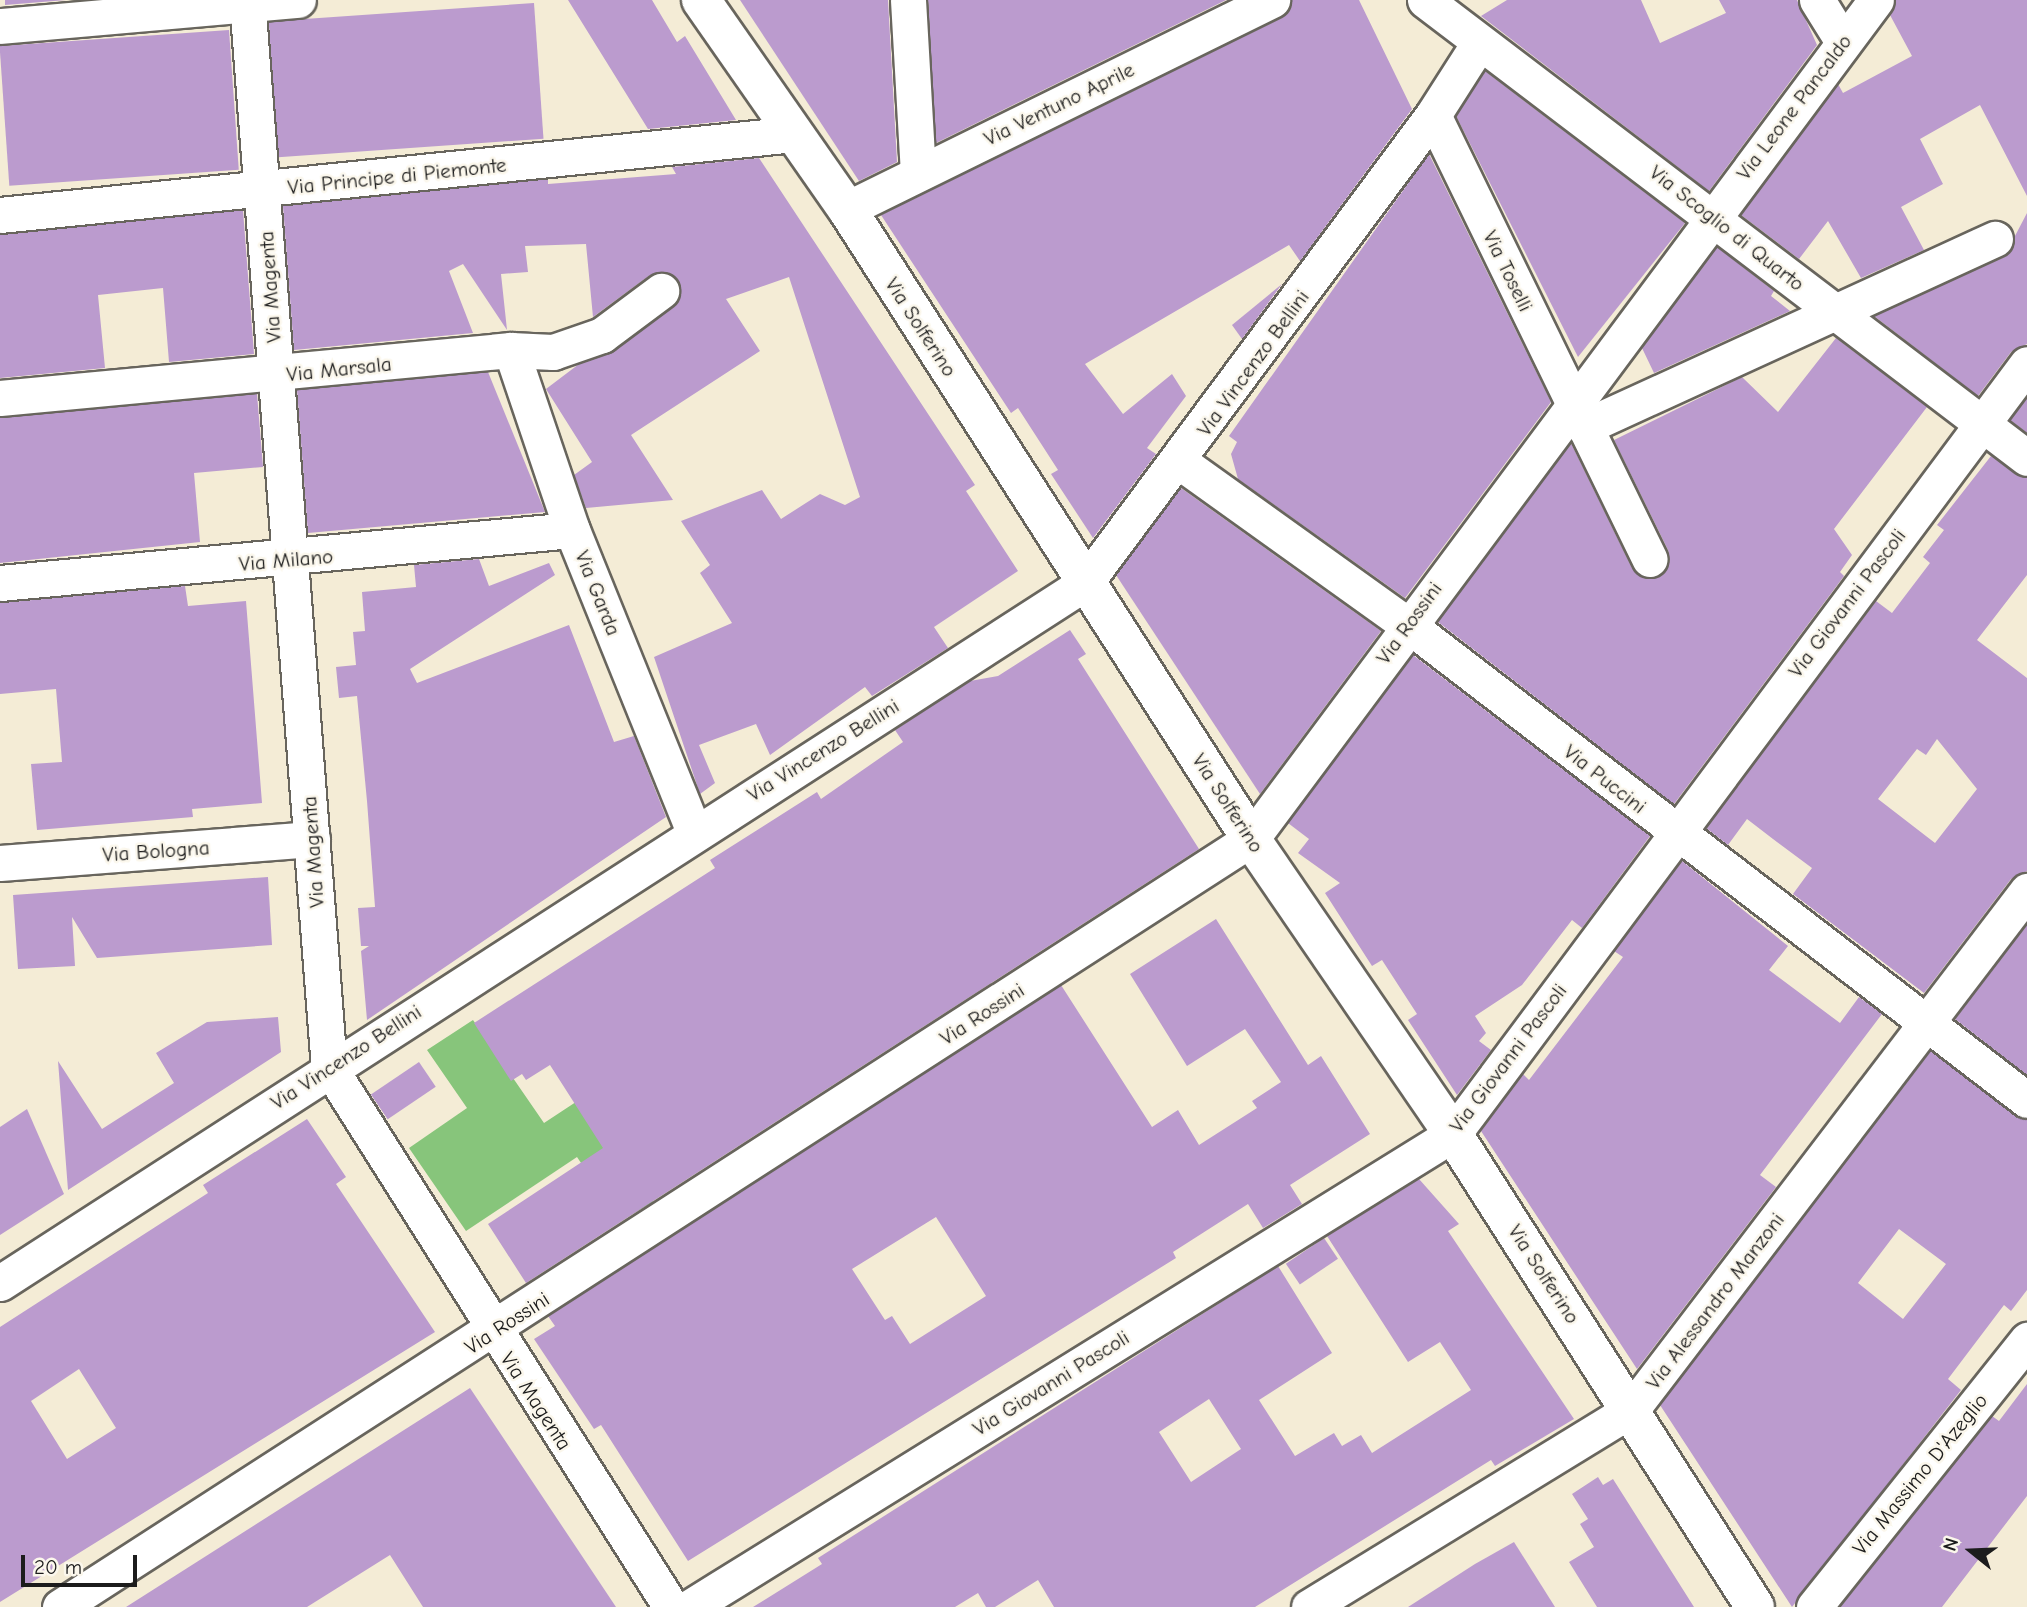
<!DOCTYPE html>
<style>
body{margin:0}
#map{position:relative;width:2027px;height:1607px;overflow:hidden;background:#f4ecd6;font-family:"Comic Neue",sans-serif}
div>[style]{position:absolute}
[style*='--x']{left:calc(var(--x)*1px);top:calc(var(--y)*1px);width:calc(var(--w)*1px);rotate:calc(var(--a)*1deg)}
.green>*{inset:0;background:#87c57b}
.building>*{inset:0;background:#bb9bce;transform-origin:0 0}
.roads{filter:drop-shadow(2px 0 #68655d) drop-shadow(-2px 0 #68655d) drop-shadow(0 2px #68655d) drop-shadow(0 -2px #68655d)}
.minor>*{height:35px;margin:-17.5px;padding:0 17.5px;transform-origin:17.5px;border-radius:17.5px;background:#fff}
.tertiary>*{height:38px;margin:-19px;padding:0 19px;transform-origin:19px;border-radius:19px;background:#fff}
span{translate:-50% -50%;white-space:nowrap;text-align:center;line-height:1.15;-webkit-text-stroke:5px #fbf7ec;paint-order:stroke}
.street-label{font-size:21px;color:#1c1c1c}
.north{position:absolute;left:1936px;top:1516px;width:70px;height:70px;-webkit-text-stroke:5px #fbf7ec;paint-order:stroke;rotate:288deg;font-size:19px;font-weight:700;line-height:28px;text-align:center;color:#1c1c1c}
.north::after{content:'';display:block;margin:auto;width:24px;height:32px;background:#1c1c1c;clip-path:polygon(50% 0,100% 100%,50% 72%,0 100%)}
.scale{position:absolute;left:21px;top:1555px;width:116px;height:32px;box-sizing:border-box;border:4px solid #1c1c1c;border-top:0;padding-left:9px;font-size:21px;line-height:24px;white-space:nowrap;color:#1c1c1c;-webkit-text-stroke:5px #fbf7ec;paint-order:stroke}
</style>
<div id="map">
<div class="green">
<div style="clip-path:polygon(473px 1020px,544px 1123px,585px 1096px,653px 1202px,620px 1221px,577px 1157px,466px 1231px,409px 1148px,467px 1108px,427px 1050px)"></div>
</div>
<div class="building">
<div style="clip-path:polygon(5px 0,66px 0,5px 5px)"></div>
<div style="clip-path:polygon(568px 0,652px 0,677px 42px,685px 36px,736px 120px,648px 129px)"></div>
<div style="clip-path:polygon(740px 0,888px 0,897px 162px,859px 181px)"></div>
<div style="clip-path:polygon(928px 0,1226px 0,936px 143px)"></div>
<div style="clip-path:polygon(1292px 0,1359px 0,1412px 109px,1300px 261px,1289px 245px,1085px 364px,1123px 414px,1172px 374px,1186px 396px,1147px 448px,1156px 454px,1093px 538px,1051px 474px,1058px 470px,1018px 408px,1011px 413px,881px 215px,1281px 18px)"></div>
<div style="clip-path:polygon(1507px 0,1641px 0,1660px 43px,1726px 13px,1719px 0,1797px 0,1817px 45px,1709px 191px,1481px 16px)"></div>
<div style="clip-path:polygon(1896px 0,2027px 0,2027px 196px,1980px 105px,1920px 139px,1943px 184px,1901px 207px,1924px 250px,1861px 278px,1828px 221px,1799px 259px,1741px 215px,1838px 84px,1843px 93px,1912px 56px,1890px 15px)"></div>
<div style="left:534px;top:3px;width:136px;height:266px;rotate:86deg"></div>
<div style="left:229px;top:30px;width:140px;height:230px;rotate:86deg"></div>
<div style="clip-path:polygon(1485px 71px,1685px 223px,1578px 357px,1456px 116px)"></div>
<div style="clip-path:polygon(1429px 154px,1551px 402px,1405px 598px,1238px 479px,1231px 454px,1237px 442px,1229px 436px)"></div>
<div style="clip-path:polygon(759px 158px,975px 485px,966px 491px,1018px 571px,934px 627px,948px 648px,872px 696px,865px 687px,770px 755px,756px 724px,699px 745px,715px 783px,700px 794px,654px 657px,732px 623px,700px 573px,710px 565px,681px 521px,762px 490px,781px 519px,820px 494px,845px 505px,860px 497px,789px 277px,726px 299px,760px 351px,631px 435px,673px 500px,586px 508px,574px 475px,592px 462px,546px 389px,579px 364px,614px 351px,673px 307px,681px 289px,677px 278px,650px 275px,593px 317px,586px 244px,525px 246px,528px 272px,501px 274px,507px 330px,463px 264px,449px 271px,473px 333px,294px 350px,283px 206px,548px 179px,548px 184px,676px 174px,672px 167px)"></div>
<div style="clip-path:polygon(243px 210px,254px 354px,169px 362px,163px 288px,98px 295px,105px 368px,0 378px,0 235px)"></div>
<div style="clip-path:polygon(2027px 213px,2027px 344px,2011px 352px,1978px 396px,1874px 316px,2004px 257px)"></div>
<div style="clip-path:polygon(1717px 247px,1774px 291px,1771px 296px,1790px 311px,1654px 373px,1642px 348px)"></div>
<div style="clip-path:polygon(1282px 284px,1242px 339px,1232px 325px)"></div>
<div style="clip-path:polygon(1836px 338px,1927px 407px,1834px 529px,1852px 555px,1840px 572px,1844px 576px,1674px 804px,1438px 622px,1571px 443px,1632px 568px,1648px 579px,1659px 577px,1670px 561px,1668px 550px,1614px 440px,1742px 377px,1778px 412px)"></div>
<div style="clip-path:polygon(488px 372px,545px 512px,308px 533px,297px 390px)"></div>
<div style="clip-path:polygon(257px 394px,263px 467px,194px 473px,200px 542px,0 563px,0 418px)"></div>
<div style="clip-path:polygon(2027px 398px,2027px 433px,2010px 420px)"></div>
<div style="clip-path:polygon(evenodd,1991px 456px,2027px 478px,2027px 575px,1977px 640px,2027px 678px,2027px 871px,2011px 879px,1924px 993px,1793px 894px,1812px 868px,1773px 839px,1747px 819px,1728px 845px,1706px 828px,1876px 601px,1892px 613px,1930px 563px,1923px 557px,1944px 530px,1937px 525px,1991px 456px,1937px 739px,1977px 789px,1935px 843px,1878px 799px,1917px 749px,1926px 755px,1937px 739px)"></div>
<div style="clip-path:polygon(1181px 488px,1381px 631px,1260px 794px,1116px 575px)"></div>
<div style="clip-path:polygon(479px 559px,489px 586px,549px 563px,555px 575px,410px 669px,417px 683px,569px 625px,614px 742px,634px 736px,666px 817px,367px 1020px,361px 951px,369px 946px,361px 946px,358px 908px,375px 907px,367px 801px,357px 696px,339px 698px,336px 667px,356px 665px,353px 632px,365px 631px,362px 592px,416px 587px,414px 565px)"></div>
<div style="clip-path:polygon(185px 586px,188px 606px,246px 601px,262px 803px,192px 809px,193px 817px,37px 830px,31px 764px,62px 762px,56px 689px,0 694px,0 603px)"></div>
<div style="clip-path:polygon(1070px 630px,1086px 654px,1078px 659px,1199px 849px,526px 1283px,488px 1224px,603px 1148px,550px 1065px,526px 1080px,522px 1074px,511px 1081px,474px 1023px,715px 868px,710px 860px,732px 846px,817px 792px,821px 799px,903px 742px,895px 730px,970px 681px,998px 676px)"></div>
<div style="clip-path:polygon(1413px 655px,1650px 836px,1582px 928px,1572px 920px,1522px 985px,1475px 1016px,1486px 1033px,1479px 1041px,1491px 1050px,1457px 1095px,1408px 1020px,1417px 1014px,1382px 960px,1372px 966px,1325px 893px,1340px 883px,1298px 853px,1309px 839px,1288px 823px)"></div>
<div style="clip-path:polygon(1682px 861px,1788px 946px,1769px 970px,1840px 1023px,1859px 997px,1882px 1014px,1760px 1175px,1776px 1187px,1637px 1369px,1481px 1131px,1523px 1074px,1529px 1080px,1623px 957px,1614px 951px)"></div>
<div style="clip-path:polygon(268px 877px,272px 945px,97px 958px,72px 917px,75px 966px,18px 969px,13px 895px)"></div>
<div style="clip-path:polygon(evenodd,1216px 919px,1308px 1065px,1321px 1056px,1370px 1134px,1290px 1185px,1302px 1204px,1263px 1228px,1248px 1204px,1173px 1252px,1176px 1258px,688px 1561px,601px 1425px,594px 1429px,534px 1339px,555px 1326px,548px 1316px,1061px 985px,1152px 1127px,1178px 1110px,1199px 1145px,1257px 1108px,1252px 1101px,1281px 1082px,1245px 1029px,1187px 1066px,1130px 974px,1216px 919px,936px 1217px,986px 1296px,910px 1344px,892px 1316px,885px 1320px,852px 1269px,936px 1217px)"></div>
<div style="clip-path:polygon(2027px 924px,2027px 1075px,1955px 1019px)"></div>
<div style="clip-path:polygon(278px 1017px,281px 1052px,68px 1190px,58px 1061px,102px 1129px,174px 1083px,156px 1053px,207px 1022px)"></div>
<div style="clip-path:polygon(evenodd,1930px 1051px,2027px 1120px,2027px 1290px,2011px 1311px,2004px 1305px,1948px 1379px,1961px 1390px,1792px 1607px,1660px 1405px,1930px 1051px,1899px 1229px,1946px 1264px,1903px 1319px,1858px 1283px,1899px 1229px)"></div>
<div style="left:419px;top:1062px;width:30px;height:58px;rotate:56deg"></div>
<div style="clip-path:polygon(27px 1109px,64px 1194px,0 1235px,0 1127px)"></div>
<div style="clip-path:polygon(evenodd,307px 1119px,346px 1177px,336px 1184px,435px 1332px,0 1602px,0 1327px,208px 1193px,203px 1185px,307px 1119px,79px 1369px,116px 1428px,67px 1459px,31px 1401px,79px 1369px)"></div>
<div style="clip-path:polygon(evenodd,1419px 1179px,1459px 1224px,1448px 1231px,1574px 1419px,1495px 1466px,1491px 1460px,1255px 1607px,1054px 1607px,1038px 1580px,995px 1607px,986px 1607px,978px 1593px,955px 1607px,753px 1607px,822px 1564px,818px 1558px,1278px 1266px,1332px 1353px,1259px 1400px,1295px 1456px,1334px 1433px,1342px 1446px,1361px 1435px,1372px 1453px,1471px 1390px,1440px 1342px,1408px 1362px,1327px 1236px,1419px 1179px,1209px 1399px,1241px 1449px,1191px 1482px,1159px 1432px,1209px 1399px)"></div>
<div style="left:1324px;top:1238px;width:25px;height:46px;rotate:56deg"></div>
<div style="clip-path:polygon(2027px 1384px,2027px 1496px,1942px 1607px,1840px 1607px,1992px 1416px,1999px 1421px)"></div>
<div style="clip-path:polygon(470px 1388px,616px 1607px,423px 1607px,390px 1555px,307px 1607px,126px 1607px)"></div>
<div style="clip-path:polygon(1598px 1477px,1603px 1485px,1613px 1479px,1694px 1607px,1597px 1607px,1569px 1562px,1594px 1547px,1580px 1524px,1588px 1519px,1572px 1494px)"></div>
<div style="clip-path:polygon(1514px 1542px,1555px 1607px,1408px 1607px,1475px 1564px)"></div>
</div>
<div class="roads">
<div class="minor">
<div style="--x:247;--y:0;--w:1070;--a:85.61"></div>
<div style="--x:329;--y:1067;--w:639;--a:57.65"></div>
<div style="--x:908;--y:0;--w:173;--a:86.7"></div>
<div style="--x:1425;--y:0;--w:756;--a:37.26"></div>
<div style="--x:1817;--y:0;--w:49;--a:58.2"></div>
<div style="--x:0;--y:26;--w:299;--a:-5"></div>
<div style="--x:1433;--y:115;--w:494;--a:64"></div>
<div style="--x:847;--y:209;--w:474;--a:-26.2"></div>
<div style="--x:0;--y:215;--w:798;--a:-5.82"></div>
<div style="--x:511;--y:350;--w:190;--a:71.3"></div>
<div style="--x:572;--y:530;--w:326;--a:68"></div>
<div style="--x:0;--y:398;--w:513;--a:-5.37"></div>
<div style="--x:511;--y:350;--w:42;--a:2.7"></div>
<div style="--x:553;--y:352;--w:52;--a:-19.1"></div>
<div style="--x:602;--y:335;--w:74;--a:-36.7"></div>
<div style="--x:1584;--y:427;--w:452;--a:-24.6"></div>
<div style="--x:1180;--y:462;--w:280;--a:35.6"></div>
<div style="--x:1408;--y:625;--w:780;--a:37.5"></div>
<div style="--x:0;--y:583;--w:574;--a:-5.29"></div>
<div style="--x:0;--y:863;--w:313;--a:-4.4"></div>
<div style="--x:0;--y:1283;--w:1291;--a:-32.83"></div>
<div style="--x:1085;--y:583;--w:583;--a:-53.37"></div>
<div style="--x:1433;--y:115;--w:85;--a:-57.4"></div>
<div style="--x:60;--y:1607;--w:1417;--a:-32.82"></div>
<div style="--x:1251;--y:839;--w:1046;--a:-53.32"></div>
<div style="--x:690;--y:1607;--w:898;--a:-31.8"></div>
<div style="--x:1453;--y:1134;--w:960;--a:-53.3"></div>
<div style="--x:1309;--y:1607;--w:377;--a:-31.5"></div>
<div style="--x:1631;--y:1410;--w:653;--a:-52.66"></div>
<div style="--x:1814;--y:1607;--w:342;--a:-51.4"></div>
</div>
<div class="tertiary">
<div style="--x:701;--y:0;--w:255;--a:55.1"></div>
<div style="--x:847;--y:209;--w:748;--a:57.33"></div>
<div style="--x:1251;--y:839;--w:358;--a:55.6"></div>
<div style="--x:1453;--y:1134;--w:561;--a:57.44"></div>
</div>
</div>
<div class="street-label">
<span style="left:1059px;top:104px;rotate:-26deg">Via Ventuno Aprile</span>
<span style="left:1794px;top:107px;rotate:-53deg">Via Leone Pancaldo</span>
<span style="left:397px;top:176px;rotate:-6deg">Via Principe di Piemonte</span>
<span style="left:1727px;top:228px;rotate:38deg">Via Scoglio di Quarto</span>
<span style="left:1508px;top:271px;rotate:64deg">Via Toselli</span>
<span style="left:270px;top:287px;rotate:-94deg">Via Magenta</span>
<span style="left:921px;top:327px;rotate:57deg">Via Solferino</span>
<span style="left:1253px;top:363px;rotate:-54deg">Via Vincenzo Bellini</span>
<span style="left:339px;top:369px;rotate:-6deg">Via Marsala</span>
<span style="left:286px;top:560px;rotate:-5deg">Via Milano</span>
<span style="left:598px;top:593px;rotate:68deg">Via Garda</span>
<span style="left:1847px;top:603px;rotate:-53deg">Via Giovanni Pascoli</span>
<span style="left:1409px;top:623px;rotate:-54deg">Via Rossini</span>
<span style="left:823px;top:750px;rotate:-32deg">Via Vincenzo Bellini</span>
<span style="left:1605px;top:779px;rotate:38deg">Via Puccini</span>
<span style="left:1228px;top:803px;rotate:57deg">Via Solferino</span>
<span style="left:156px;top:851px;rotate:-4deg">Via Bologna</span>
<span style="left:313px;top:852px;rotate:-94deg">Via Magenta</span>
<span style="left:982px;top:1014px;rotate:-33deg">Via Rossini</span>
<span style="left:346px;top:1057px;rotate:-33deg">Via Vincenzo Bellini</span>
<span style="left:1508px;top:1058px;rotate:-53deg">Via Giovanni Pascoli</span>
<span style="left:1544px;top:1274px;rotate:57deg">Via Solferino</span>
<span style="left:1715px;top:1301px;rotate:-53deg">Via Alessandro Manzoni</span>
<span style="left:507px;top:1323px;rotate:-33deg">Via Rossini</span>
<span style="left:1051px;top:1383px;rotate:-32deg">Via Giovanni Pascoli</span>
<span style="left:536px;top:1401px;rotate:57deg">Via Magenta</span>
<span style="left:1920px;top:1474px;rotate:-51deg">Via Massimo D'Azeglio</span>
</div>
<div class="north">N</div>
<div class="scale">20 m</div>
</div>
